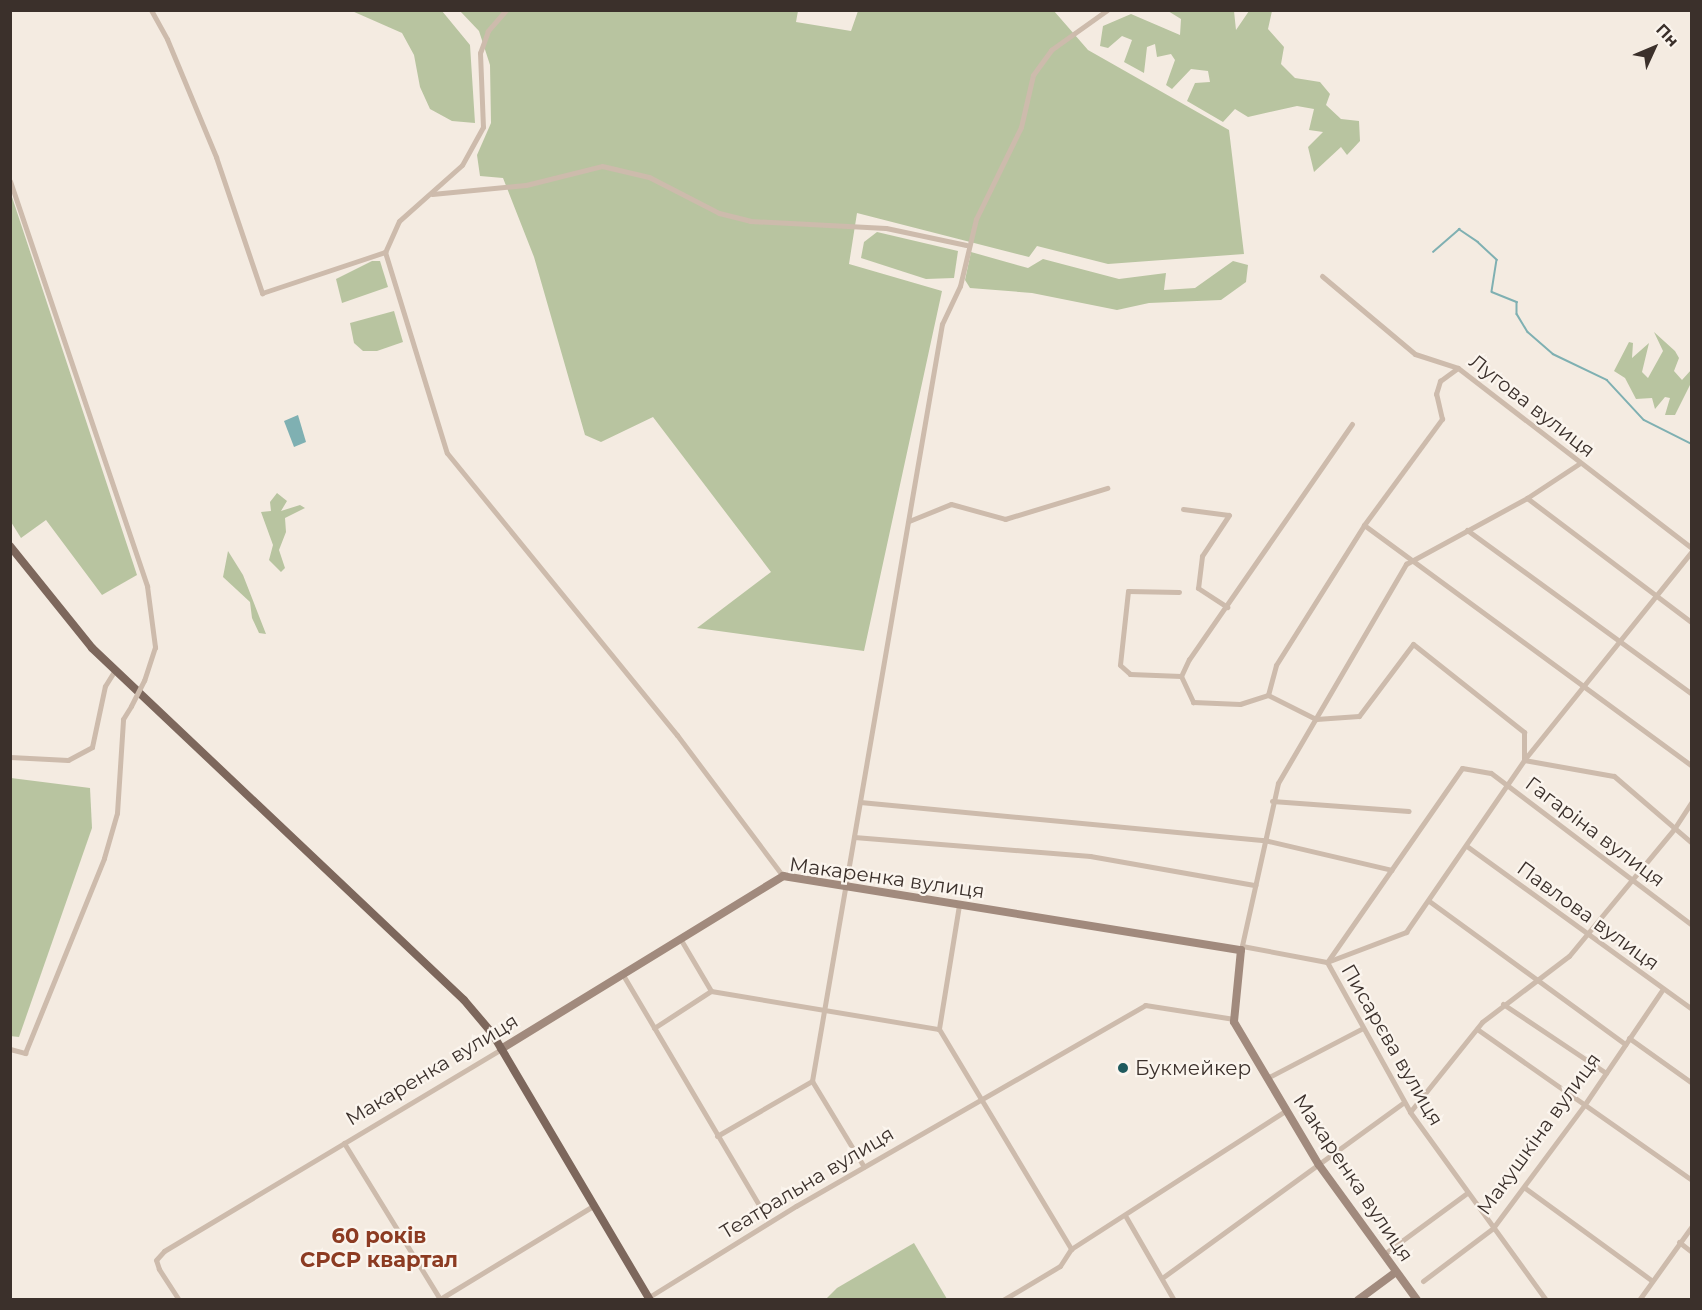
<!DOCTYPE html>
<meta charset="utf-8">
<style>
body{margin:0}
#map{position:relative;width:1702px;height:1310px;overflow:hidden;background:#f4ebe1;font-family:Montserrat,sans-serif}
div>[style]{position:absolute}
[style*='--x']{left:calc(var(--x)*1px);top:calc(var(--y)*1px);width:calc(var(--w)*1px);rotate:calc(var(--a)*1deg)}
.green>*{inset:0;background:#b8c4a0}
.water>*{inset:0;background:#7fb0b2}
.stream>*{height:1.5px;margin:-0.75px;padding:0 0.75px;transform-origin:0.75px;border-radius:0.75px;background:#7fb0b2}
.street>*{height:5px;margin:-2.5px;padding:0 2.5px;transform-origin:2.5px;border-radius:2.5px;background:#cdbbac}
.secondary>*{height:8px;margin:-4px;padding:0 4px;transform-origin:4px;border-radius:4px;background:#a18a7d}
.primary>*{height:8px;margin:-4px;padding:0 4px;transform-origin:4px;border-radius:4px;background:#7d675c}
.street-bridge>*{height:5px;margin:-2.5px;padding:0 2.5px;transform-origin:2.5px;border-radius:2.5px;background:#cdbbac}
.dots>*{width:16px;height:16px;translate:-50% -50%;box-sizing:border-box;border:3px solid #fbf5ee;border-radius:50%}
span{translate:-50% -50%;white-space:nowrap;text-align:center;line-height:1.15;-webkit-text-stroke:4.5px #fbf5ee;paint-order:stroke}
.street-label{font-size:20px;color:#3b302b}
.poi-label{font-size:20px;color:#3b302b}
.left{translate:0 -50%;text-align:left}
.neighbourhood-label{font-size:21px;color:#8c3b22;font-weight:700}
.frame{position:absolute;inset:0;border:12px solid #3b302b;pointer-events:none}
.north{position:absolute;left:1624px;top:18px;width:60px;height:60px;-webkit-text-stroke:4px #fbf5ee;paint-order:stroke;rotate:46deg;font-size:16px;font-weight:700;line-height:24px;text-align:center;color:#3b302b}
.north::after{content:'';display:block;margin:auto;width:21px;height:27px;background:#3b302b;clip-path:polygon(50% 0,100% 100%,50% 72%,0 100%)}
</style>
<div id="map">
<div class="green">
<div style="clip-path:polygon(352px 11px,442px 11px,470px 45px,475px 123px,452px 121px,430px 109px,420px 87px,414px 55px,402px 33px)"></div>
<div style="clip-path:polygon(460px 11px,798px 11px,796px 22px,851px 31px,858px 11px,1054px 11px,1088px 50px,1229px 130px,1244px 254px,1108px 264px,1037px 246px,1029px 257px,857px 213px,849px 264px,942px 291px,864px 651px,697px 628px,771px 572px,653px 417px,601px 442px,585px 435px,534px 257px,503px 178px,480px 176px,477px 155px,491px 123px,490px 65px,479px 31px)"></div>
<div style="clip-path:polygon(1168px 11px,1234px 11px,1236px 30px,1249px 11px,1272px 11px,1268px 29px,1284px 47px,1281px 64px,1295px 78px,1320px 82px,1330px 94px,1326px 105px,1341px 119px,1359px 121px,1360px 141px,1347px 155px,1341px 147px,1314px 172px,1308px 147px,1323px 132px,1309px 130px,1314px 109px,1297px 106px,1248px 117px,1235px 109px,1223px 122px,1187px 101px,1195px 83px,1210px 82px,1208px 71px,1191px 69px,1172px 89px,1166px 85px,1175px 60px,1171px 54px,1157px 57px,1155px 44px,1147px 47px,1144px 73px,1124px 62px,1132px 40px,1122px 36px,1108px 48px,1100px 46px,1103px 26px,1131px 14px,1180px 35px,1181px 19px)"></div>
<div style="clip-path:polygon(11px 194px,137px 575px,102px 595px,46px 520px,21px 538px,11px 522px)"></div>
<div style="clip-path:polygon(877px 232px,958px 251px,954px 278px,926px 279px,861px 258px,864px 242px)"></div>
<div style="clip-path:polygon(971px 252px,1028px 268px,1043px 259px,1119px 279px,1166px 273px,1164px 290px,1195px 288px,1233px 261px,1248px 265px,1246px 282px,1221px 300px,1149px 303px,1117px 310px,1032px 293px,970px 288px,965px 280px)"></div>
<div style="clip-path:polygon(372px 261px,380px 261px,388px 287px,342px 303px,336px 279px)"></div>
<div style="clip-path:polygon(394px 311px,403px 342px,377px 351px,363px 351px,354px 343px,350px 323px)"></div>
<div style="clip-path:polygon(1654px 332px,1675px 351px,1679px 358px,1674px 371px,1682px 380px,1691px 370px,1691px 383px,1675px 415px,1665px 415px,1670px 398px,1665px 397px,1655px 409px,1652px 398px,1636px 399px,1625px 378px,1614px 371px,1629px 342px,1633px 343px,1632px 358px,1649px 343px,1642px 372px,1648px 378px,1663px 351px)"></div>
<div style="clip-path:polygon(277px 493px,287px 501px,281px 511px,300px 505px,305px 508px,285px 518px,286px 532px,279px 550px,285px 568px,281px 572px,269px 560px,273px 545px,261px 512px,271px 511px,270px 502px)"></div>
<div style="clip-path:polygon(228px 551px,243px 575px,266px 634px,259px 633px,252px 618px,250px 602px,223px 577px)"></div>
<div style="clip-path:polygon(11px 778px,90px 788px,92px 828px,19px 1037px,10px 1036px)"></div>
<div style="clip-path:polygon(914px 1243px,947px 1299px,826px 1299px,837px 1288px)"></div>
</div>
<div class="water">
<div style="clip-path:polygon(298px 415px,306px 442px,294px 447px,284px 421px)"></div>
</div>
<div class="stream">
<div style="--x:1433;--y:252;--w:35;--a:-41"></div>
<div style="--x:1459;--y:229;--w:23;--a:34"></div>
<div style="--x:1478;--y:242;--w:26;--a:43"></div>
<div style="--x:1497;--y:260;--w:32;--a:99"></div>
<div style="--x:1492;--y:292;--w:27;--a:22"></div>
<div style="--x:1517;--y:302;--w:12;--a:90"></div>
<div style="--x:1517;--y:314;--w:21;--a:59"></div>
<div style="--x:1528;--y:332;--w:33;--a:41"></div>
<div style="--x:1553;--y:354;--w:60;--a:25.7"></div>
<div style="--x:1607;--y:380;--w:54;--a:47.2"></div>
<div style="--x:1644;--y:420;--w:54;--a:26.6"></div>
</div>
<div class="street">
<div style="--x:151;--y:10;--w:33;--a:61"></div>
<div style="--x:167;--y:39;--w:128;--a:67.4"></div>
<div style="--x:216;--y:157;--w:144;--a:71.3"></div>
<div style="--x:262;--y:293;--w:130;--a:-18.4"></div>
<div style="--x:506;--y:10;--w:28;--a:131"></div>
<div style="--x:488;--y:31;--w:23;--a:110"></div>
<div style="--x:480;--y:53;--w:74;--a:87.7"></div>
<div style="--x:483;--y:127;--w:43;--a:118.9"></div>
<div style="--x:462;--y:165;--w:84;--a:138.4"></div>
<div style="--x:399;--y:221;--w:34;--a:114"></div>
<div style="--x:385;--y:252;--w:210;--a:72.9"></div>
<div style="--x:447;--y:453;--w:364;--a:50.8"></div>
<div style="--x:677;--y:735;--w:176;--a:53.1"></div>
<div style="--x:10;--y:181;--w:428;--a:71.3"></div>
<div style="--x:147;--y:586;--w:62;--a:82.5"></div>
<div style="--x:155;--y:647;--w:35;--a:108"></div>
<div style="--x:432;--y:194;--w:94;--a:-5.5"></div>
<div style="--x:526;--y:185;--w:78;--a:-14"></div>
<div style="--x:602;--y:166;--w:48;--a:13.2"></div>
<div style="--x:649;--y:177;--w:79;--a:27.2"></div>
<div style="--x:719;--y:213;--w:32;--a:14"></div>
<div style="--x:750;--y:221;--w:136;--a:2.9"></div>
<div style="--x:886;--y:228;--w:82;--a:12"></div>
<div style="--x:1322;--y:276;--w:121;--a:40"></div>
<div style="--x:1415;--y:354;--w:45;--a:18"></div>
<div style="--x:1458;--y:368;--w:295;--a:37.6"></div>
<div style="--x:1352;--y:424;--w:286;--a:124.7"></div>
<div style="--x:1189;--y:659;--w:19;--a:115"></div>
<div style="--x:1181;--y:676;--w:29;--a:65"></div>
<div style="--x:1193;--y:702;--w:47;--a:2.4"></div>
<div style="--x:1240;--y:704;--w:29;--a:-18"></div>
<div style="--x:1268;--y:695;--w:54;--a:26.6"></div>
<div style="--x:1316;--y:719;--w:43;--a:-4"></div>
<div style="--x:1359;--y:716;--w:90;--a:-53.1"></div>
<div style="--x:1413;--y:644;--w:142;--a:38.4"></div>
<div style="--x:1524;--y:732;--w:28;--a:90"></div>
<div style="--x:1524;--y:760;--w:91;--a:10.1"></div>
<div style="--x:1614;--y:776;--w:103;--a:40.7"></div>
<div style="--x:1527;--y:498;--w:207;--a:37.1"></div>
<div style="--x:1183;--y:509;--w:46;--a:7.4"></div>
<div style="--x:1229;--y:515;--w:49;--a:123.4"></div>
<div style="--x:1202;--y:556;--w:32;--a:97"></div>
<div style="--x:1198;--y:588;--w:35;--a:33"></div>
<div style="--x:909;--y:521;--w:45;--a:-22"></div>
<div style="--x:951;--y:504;--w:56;--a:15.5"></div>
<div style="--x:1005;--y:519;--w:107;--a:-16.9"></div>
<div style="--x:1364;--y:525;--w:407;--a:36.3"></div>
<div style="--x:1467;--y:530;--w:278;--a:36.1"></div>
<div style="--x:1179;--y:592;--w:51;--a:-178.9"></div>
<div style="--x:1128;--y:591;--w:74;--a:96.2"></div>
<div style="--x:1120;--y:665;--w:13;--a:42"></div>
<div style="--x:1130;--y:674;--w:51;--a:2.2"></div>
<div style="--x:1268;--y:695;--w:31;--a:-75"></div>
<div style="--x:1276;--y:665;--w:165;--a:-57.8"></div>
<div style="--x:1364;--y:525;--w:132;--a:-53.7"></div>
<div style="--x:1442;--y:419;--w:26;--a:-103"></div>
<div style="--x:1436;--y:394;--w:14;--a:-73"></div>
<div style="--x:1440;--y:381;--w:22;--a:-36"></div>
<div style="--x:10;--y:757;--w:58;--a:3"></div>
<div style="--x:68;--y:760;--w:27;--a:-28"></div>
<div style="--x:92;--y:747;--w:62;--a:-78"></div>
<div style="--x:105;--y:686;--w:19;--a:-58"></div>
<div style="--x:1272;--y:801;--w:137;--a:4.2"></div>
<div style="--x:860;--y:802;--w:406;--a:5.4"></div>
<div style="--x:1264;--y:840;--w:131;--a:13.2"></div>
<div style="--x:854;--y:837;--w:237;--a:4.6"></div>
<div style="--x:1090;--y:856;--w:168;--a:10"></div>
<div style="--x:1468;--y:847;--w:276;--a:35.9"></div>
<div style="--x:1429;--y:901;--w:243;--a:36.1"></div>
<div style="--x:959;--y:905;--w:126;--a:99.2"></div>
<div style="--x:939;--y:1029;--w:257;--a:59"></div>
<div style="--x:681;--y:940;--w:59;--a:59.5"></div>
<div style="--x:1242;--y:946;--w:86;--a:10.7"></div>
<div style="--x:1327;--y:962;--w:171;--a:61"></div>
<div style="--x:1410;--y:1112;--w:232;--a:54.1"></div>
<div style="--x:1241;--y:950;--w:171;--a:-77.5"></div>
<div style="--x:1278;--y:783;--w:254;--a:-59.7"></div>
<div style="--x:1406;--y:564;--w:138;--a:-28.6"></div>
<div style="--x:1527;--y:498;--w:64;--a:-33.4"></div>
<div style="--x:1328;--y:961;--w:235;--a:-55.2"></div>
<div style="--x:1462;--y:768;--w:29;--a:10"></div>
<div style="--x:1491;--y:773;--w:252;--a:37.1"></div>
<div style="--x:1327;--y:962;--w:85;--a:-20.8"></div>
<div style="--x:1406;--y:932;--w:209;--a:-55.5"></div>
<div style="--x:1524;--y:760;--w:268;--a:-51.2"></div>
<div style="--x:623;--y:975;--w:287;--a:59.4"></div>
<div style="--x:1503;--y:1004;--w:124;--a:33.8"></div>
<div style="--x:654;--y:1028;--w:68;--a:-33"></div>
<div style="--x:711;--y:991;--w:231;--a:9.5"></div>
<div style="--x:1477;--y:1029;--w:263;--a:35.1"></div>
<div style="--x:1629;--y:1038;--w:77;--a:35.5"></div>
<div style="--x:10;--y:1049;--w:16;--a:15"></div>
<div style="--x:25;--y:1053;--w:210;--a:-67.9"></div>
<div style="--x:104;--y:858;--w:47;--a:-73.9"></div>
<div style="--x:117;--y:813;--w:94;--a:-86.3"></div>
<div style="--x:123;--y:719;--w:15;--a:-58"></div>
<div style="--x:1267;--y:1078;--w:108;--a:-27.5"></div>
<div style="--x:812;--y:1081;--w:100;--a:58.8"></div>
<div style="--x:1410;--y:1112;--w:115;--a:-51.3"></div>
<div style="--x:1482;--y:1022;--w:109;--a:-37.2"></div>
<div style="--x:1569;--y:956;--w:165;--a:-50.4"></div>
<div style="--x:1674;--y:829;--w:33;--a:-57"></div>
<div style="--x:717;--y:1136;--w:110;--a:-30.1"></div>
<div style="--x:812;--y:1081;--w:768;--a:-80.26"></div>
<div style="--x:942;--y:324;--w:42;--a:-64.7"></div>
<div style="--x:960;--y:286;--w:69;--a:-76.6"></div>
<div style="--x:976;--y:219;--w:102;--a:-63.9"></div>
<div style="--x:1021;--y:127;--w:53;--a:-77"></div>
<div style="--x:1033;--y:75;--w:31;--a:-54"></div>
<div style="--x:1051;--y:50;--w:69;--a:-35.5"></div>
<div style="--x:344;--y:1143;--w:183;--a:58.4"></div>
<div style="--x:440;--y:1299;--w:179;--a:-31.3"></div>
<div style="--x:1525;--y:1188;--w:156;--a:36.1"></div>
<div style="--x:1126;--y:1217;--w:96;--a:60"></div>
<div style="--x:1679;--y:1242;--w:16;--a:38"></div>
<div style="--x:1384;--y:1254;--w:103;--a:-36.3"></div>
<div style="--x:1162;--y:1278;--w:299;--a:-36"></div>
<div style="--x:1423;--y:1281;--w:88;--a:-37.1"></div>
<div style="--x:1493;--y:1228;--w:154;--a:-53.4"></div>
<div style="--x:1585;--y:1104;--w:139;--a:-55.9"></div>
<div style="--x:649;--y:1297;--w:173;--a:-31.8"></div>
<div style="--x:796;--y:1206;--w:403;--a:-29.9"></div>
<div style="--x:1145;--y:1005;--w:90;--a:8.9"></div>
<div style="--x:179;--y:1300;--w:37;--a:-123"></div>
<div style="--x:159;--y:1269;--w:9;--a:-108"></div>
<div style="--x:156;--y:1260;--w:12;--a:-48"></div>
<div style="--x:164;--y:1251;--w:393;--a:-30.9"></div>
<div style="--x:1003;--y:1300;--w:66;--a:-30.8"></div>
<div style="--x:1060;--y:1266;--w:20;--a:-57"></div>
<div style="--x:1071;--y:1249;--w:255;--a:-32.8"></div>
<div style="--x:1639;--y:1300;--w:91;--a:-54.4"></div>
</div>
<div class="secondary">
<div style="--x:501;--y:1049;--w:331;--a:-31.5"></div>
<div style="--x:783;--y:876;--w:464;--a:9.2"></div>
<div style="--x:1241;--y:950;--w:72;--a:95.6"></div>
<div style="--x:1234;--y:1022;--w:166;--a:59.3"></div>
<div style="--x:1319;--y:1165;--w:167;--a:54"></div>
<div style="--x:1358;--y:1300;--w:47;--a:-36.4"></div>
</div>
<div class="primary">
<div style="--x:10;--y:546;--w:131;--a:51.2"></div>
<div style="--x:92;--y:648;--w:512;--a:43.42"></div>
<div style="--x:464;--y:1000;--w:43;--a:49.7"></div>
<div style="--x:492;--y:1033;--w:310;--a:59.4"></div>
</div>
<div class="street-bridge">
<div style="--x:131;--y:706;--w:29;--a:-63"></div>
</div>
<div class="dots">
<div style="left:1123px;top:1068px;background:#1f5a5e"></div>
</div>
<div class="street-label">
<span style="left:1532px;top:406px;rotate:38deg">Лугова вулиця</span>
<span style="left:1595px;top:832px;rotate:37deg">Гагаріна вулиця</span>
<span style="left:887px;top:878px;rotate:8deg">Макаренка вулиця</span>
<span style="left:1588px;top:916px;rotate:36deg">Павлова вулиця</span>
<span style="left:1392px;top:1045px;rotate:60deg">Писарєва вулиця</span>
<span style="left:432px;top:1070px;rotate:-31deg">Макаренка вулиця</span>
<span style="left:1539px;top:1134px;rotate:-54deg">Макушкіна вулиця</span>
<span style="left:1353px;top:1178px;rotate:56deg">Макаренка вулиця</span>
<span style="left:807px;top:1183px;rotate:-31deg">Театральна вулиця</span>
</div>
<div class="poi-label">
<span class="left" style="left:1135px;top:1068px">Букмейкер</span>
</div>
<div class="neighbourhood-label">
<span style="left:379px;top:1248px">60 років<br>СРСР квартал</span>
</div>
<div class="frame"></div>
<div class="north">Пн</div>
</div>
